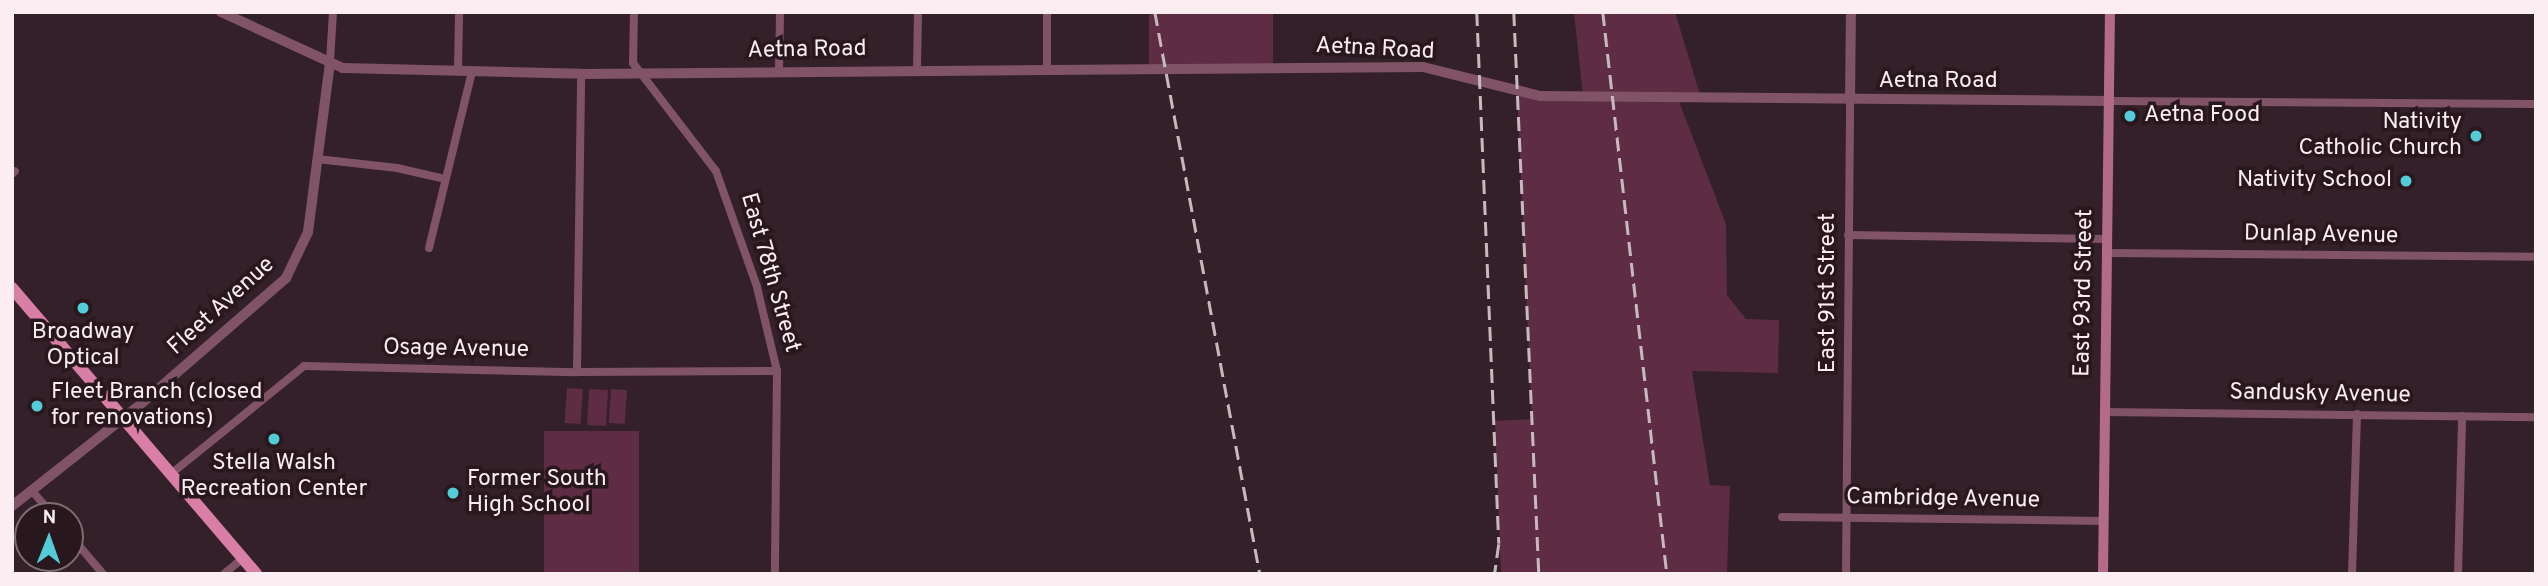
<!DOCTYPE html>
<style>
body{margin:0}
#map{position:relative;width:2548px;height:586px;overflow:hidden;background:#332028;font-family:Overpass,sans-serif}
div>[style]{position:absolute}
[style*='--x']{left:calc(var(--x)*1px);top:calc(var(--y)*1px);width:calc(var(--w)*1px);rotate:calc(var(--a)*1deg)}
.green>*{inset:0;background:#5e2c43;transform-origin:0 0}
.minor>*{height:8px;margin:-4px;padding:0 4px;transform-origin:4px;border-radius:4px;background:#805466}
.tertiary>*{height:10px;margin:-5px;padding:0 5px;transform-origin:5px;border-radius:5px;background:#805466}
.secondary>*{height:10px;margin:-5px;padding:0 5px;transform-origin:5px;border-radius:5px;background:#b26c8a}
.primary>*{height:12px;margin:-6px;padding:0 6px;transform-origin:6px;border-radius:6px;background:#d97fa6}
.rail>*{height:2.5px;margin-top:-1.25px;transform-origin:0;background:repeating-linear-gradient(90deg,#c8b9bf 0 14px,transparent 0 21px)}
.dots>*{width:19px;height:19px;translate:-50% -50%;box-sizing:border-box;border:4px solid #29171e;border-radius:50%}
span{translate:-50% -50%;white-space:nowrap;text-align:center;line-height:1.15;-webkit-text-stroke:7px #29171e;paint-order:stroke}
.street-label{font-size:23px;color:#fbedf2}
.poi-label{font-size:23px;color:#fbedf2}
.left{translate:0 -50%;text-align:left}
.right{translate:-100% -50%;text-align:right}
.frame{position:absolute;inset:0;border:14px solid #fbedf2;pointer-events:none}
.north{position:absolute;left:14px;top:502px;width:70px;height:70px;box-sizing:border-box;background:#29171e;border:2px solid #7d6d73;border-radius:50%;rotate:1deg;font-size:19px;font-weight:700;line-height:28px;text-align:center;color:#fbedf2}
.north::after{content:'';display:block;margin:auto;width:24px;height:32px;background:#52ccd6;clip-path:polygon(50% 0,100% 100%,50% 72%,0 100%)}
</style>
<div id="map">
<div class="green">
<div style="left:1149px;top:12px;width:124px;height:57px"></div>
<div style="clip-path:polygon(1574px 12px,1675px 12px,1701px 98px,1678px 99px,1726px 224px,1727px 295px,1746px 319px,1779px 320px,1778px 373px,1692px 371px,1710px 485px,1730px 486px,1727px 574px,1501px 574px,1495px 421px,1532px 419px,1517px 92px,1583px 96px)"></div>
<div style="left:567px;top:388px;width:16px;height:35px;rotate:4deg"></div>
<div style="left:589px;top:389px;width:19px;height:36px;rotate:3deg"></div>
<div style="left:611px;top:389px;width:16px;height:34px;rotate:4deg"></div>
<div style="left:639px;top:431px;width:143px;height:95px;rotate:90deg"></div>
</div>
<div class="minor">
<div style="--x:634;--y:12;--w:51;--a:91.1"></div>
<div style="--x:633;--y:63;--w:136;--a:52.5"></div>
<div style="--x:716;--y:171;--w:123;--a:70.5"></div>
<div style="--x:757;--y:287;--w:86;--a:76.6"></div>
<div style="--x:777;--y:371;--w:203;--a:90.6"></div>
<div style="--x:330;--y:62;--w:50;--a:-86.6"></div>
<div style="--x:917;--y:69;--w:57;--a:-89"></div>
<div style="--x:1047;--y:69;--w:57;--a:-90"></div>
<div style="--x:458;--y:71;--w:59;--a:-89"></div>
<div style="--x:779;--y:71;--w:59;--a:-89"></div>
<div style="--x:2109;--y:101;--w:427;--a:0.4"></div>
<div style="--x:317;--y:159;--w:81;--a:6.4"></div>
<div style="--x:397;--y:168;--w:49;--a:12.9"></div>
<div style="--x:12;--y:174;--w:4;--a:-45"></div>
<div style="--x:1848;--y:235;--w:259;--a:0.9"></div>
<div style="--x:429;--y:248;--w:182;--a:-76.3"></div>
<div style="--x:2107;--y:253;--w:429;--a:0.5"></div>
<div style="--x:577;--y:372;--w:298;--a:-89.2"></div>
<div style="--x:2105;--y:412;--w:431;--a:0.7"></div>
<div style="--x:172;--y:473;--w:170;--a:-39"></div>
<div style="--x:304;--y:366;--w:273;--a:1.3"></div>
<div style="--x:577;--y:372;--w:200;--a:-0.3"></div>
<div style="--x:33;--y:492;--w:32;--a:49"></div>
<div style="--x:1782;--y:517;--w:321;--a:0.7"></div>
<div style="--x:70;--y:535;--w:51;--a:49.8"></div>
<div style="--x:224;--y:574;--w:25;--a:-40"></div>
<div style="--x:1846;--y:574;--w:473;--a:-89.5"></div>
<div style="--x:2352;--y:574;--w:160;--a:-88.2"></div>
<div style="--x:2458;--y:574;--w:158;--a:-88.5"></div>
</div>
<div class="tertiary">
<div style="--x:221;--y:12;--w:134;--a:24.7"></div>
<div style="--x:343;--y:68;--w:238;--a:1.4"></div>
<div style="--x:581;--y:74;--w:842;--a:-0.48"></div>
<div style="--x:1423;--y:67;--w:121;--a:13.9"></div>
<div style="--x:1540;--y:96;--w:569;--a:0.5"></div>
<div style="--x:1850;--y:101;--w:89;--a:-89.4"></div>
<div style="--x:12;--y:506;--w:157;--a:-38.3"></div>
<div style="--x:135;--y:409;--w:200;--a:-40.9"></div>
<div style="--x:286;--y:278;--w:51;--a:-64.4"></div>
<div style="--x:308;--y:232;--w:171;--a:-82.6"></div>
</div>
<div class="secondary">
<div style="--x:2103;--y:574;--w:562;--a:-89.29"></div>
</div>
<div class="primary">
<div style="--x:12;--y:288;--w:376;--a:49.5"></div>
</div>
<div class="rail">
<div style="--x:1155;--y:12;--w:572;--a:79.42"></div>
<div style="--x:1477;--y:12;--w:532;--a:87.63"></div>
<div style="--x:1499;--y:544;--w:30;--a:98"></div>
<div style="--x:1514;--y:12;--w:563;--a:87.45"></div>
<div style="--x:1603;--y:12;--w:566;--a:83.5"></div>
</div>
<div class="dots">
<div style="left:2130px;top:116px;background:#52ccd6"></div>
<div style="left:2476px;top:136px;background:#52ccd6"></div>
<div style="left:2406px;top:181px;background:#52ccd6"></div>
<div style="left:83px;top:308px;background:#52ccd6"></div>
<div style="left:37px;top:406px;background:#52ccd6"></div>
<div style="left:274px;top:439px;background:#52ccd6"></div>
<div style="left:453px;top:493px;background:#52ccd6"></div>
</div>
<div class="street-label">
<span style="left:1375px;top:50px;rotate:3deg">Aetna Road</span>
<span style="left:807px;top:51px;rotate:-1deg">Aetna Road</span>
<span style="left:1938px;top:82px">Aetna Road</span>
<span style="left:2321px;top:236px;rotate:1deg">Dunlap Avenue</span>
<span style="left:769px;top:273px;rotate:74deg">East 78th Street</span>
<span style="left:1829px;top:293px;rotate:-90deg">East 91st Street</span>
<span style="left:2085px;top:293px;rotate:-89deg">East 93rd Street</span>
<span style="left:222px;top:307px;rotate:-42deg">Fleet Avenue</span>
<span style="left:456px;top:350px;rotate:1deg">Osage Avenue</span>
<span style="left:2320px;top:395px;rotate:1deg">Sandusky Avenue</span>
<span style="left:1943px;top:500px;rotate:1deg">Cambridge Avenue</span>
</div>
<div class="poi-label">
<span class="left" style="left:2144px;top:116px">Aetna Food</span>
<span class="right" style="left:2462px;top:136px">Nativity<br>Catholic Church</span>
<span class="right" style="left:2392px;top:181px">Nativity School</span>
<span style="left:83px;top:346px">Broadway<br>Optical</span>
<span class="left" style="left:51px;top:406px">Fleet Branch (closed<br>for renovations)</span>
<span style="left:274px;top:477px">Stella Walsh<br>Recreation Center</span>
<span class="left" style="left:467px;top:493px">Former South<br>High School</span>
</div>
<div class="frame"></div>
<div class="north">N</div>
</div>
